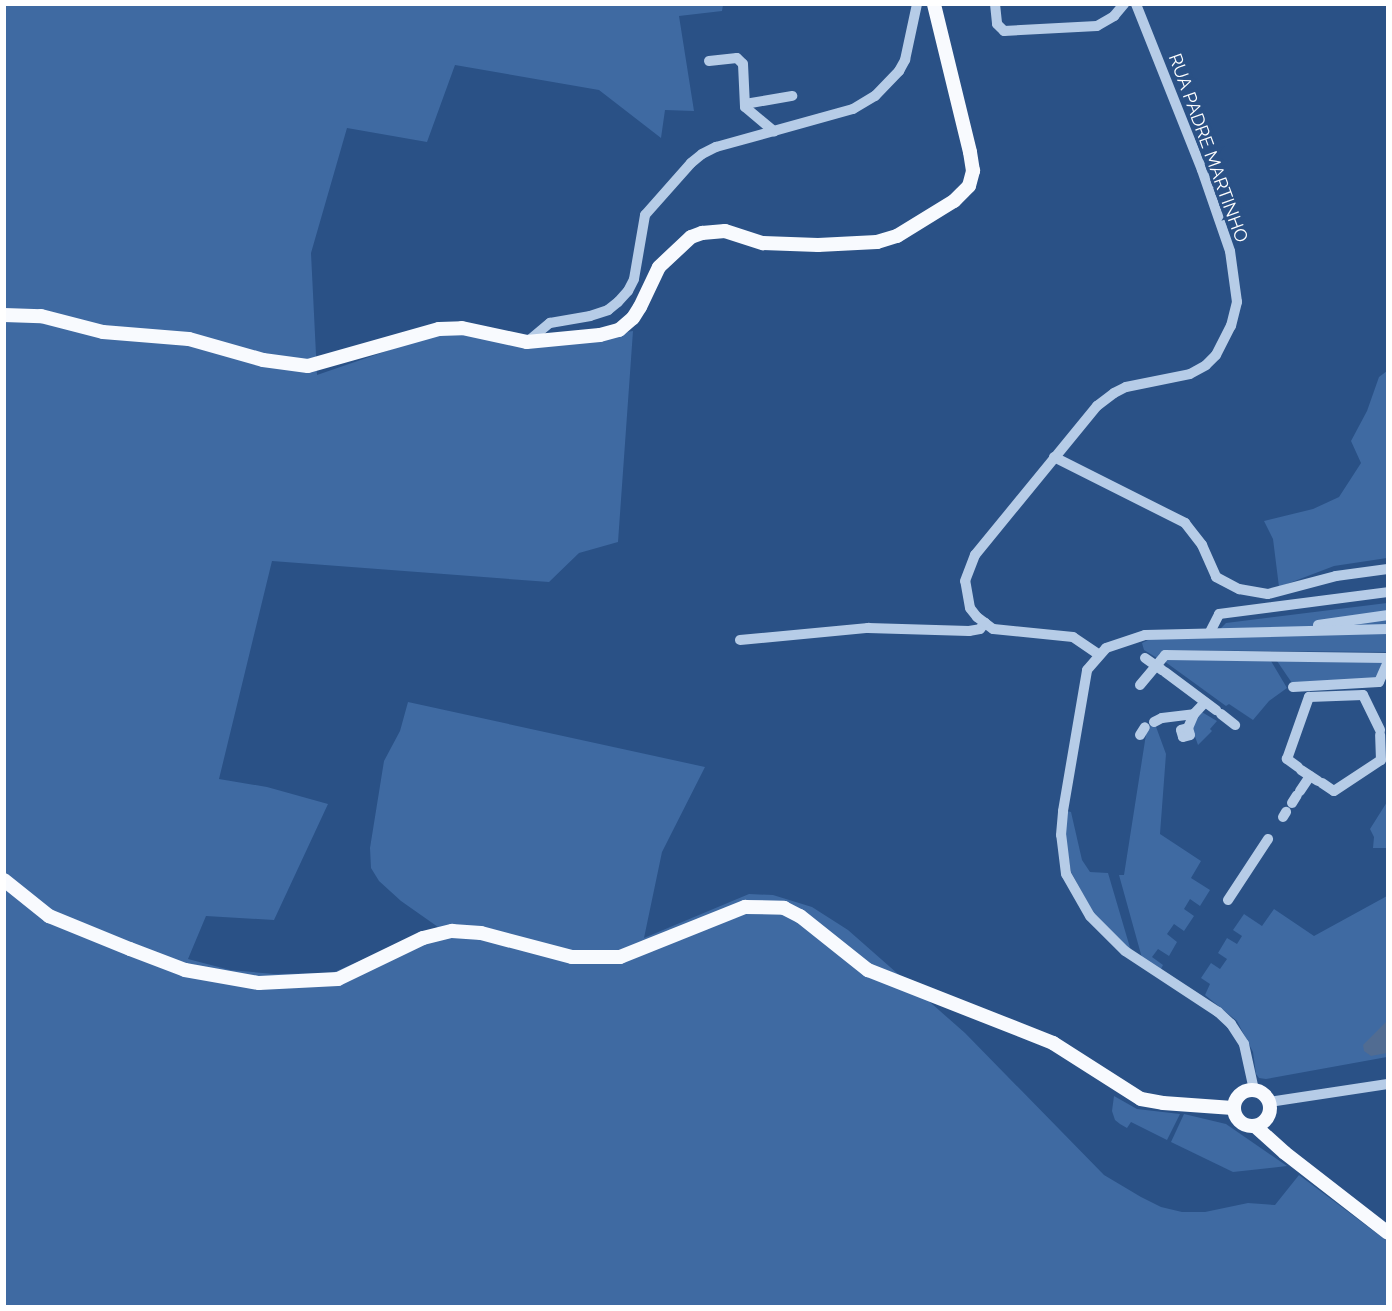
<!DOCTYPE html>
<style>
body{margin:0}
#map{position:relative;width:1392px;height:1311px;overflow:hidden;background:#2a5186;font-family:Raleway,sans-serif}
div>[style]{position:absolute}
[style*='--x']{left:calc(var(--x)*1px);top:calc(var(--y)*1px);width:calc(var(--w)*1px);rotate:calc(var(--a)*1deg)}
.green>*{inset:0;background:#3f6aa2}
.water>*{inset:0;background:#516c92}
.minor>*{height:10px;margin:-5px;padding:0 5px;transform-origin:5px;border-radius:5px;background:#b6cce7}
.major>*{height:14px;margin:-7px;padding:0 7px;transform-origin:7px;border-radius:7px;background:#f8fafe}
.major>.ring{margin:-7px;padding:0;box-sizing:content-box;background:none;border:14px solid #f8fafe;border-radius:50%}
span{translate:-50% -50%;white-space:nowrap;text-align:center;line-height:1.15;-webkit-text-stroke:6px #2a5186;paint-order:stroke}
.street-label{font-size:18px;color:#fff}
.frame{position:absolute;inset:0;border:6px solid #fff;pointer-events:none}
</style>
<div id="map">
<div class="green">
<div style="clip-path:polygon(5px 5px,723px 5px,722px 11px,679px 16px,694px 111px,665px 110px,661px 138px,599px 90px,455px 65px,427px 142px,347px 128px,311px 253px,317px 375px,436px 334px,449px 333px,540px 345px,633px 331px,618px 542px,579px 553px,549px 582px,272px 561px,219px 779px,267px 787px,328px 804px,274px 920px,206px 916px,188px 959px,230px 970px,274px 974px,332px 973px,438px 927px,401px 901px,379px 881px,371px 868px,370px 848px,384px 761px,400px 731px,408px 702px,705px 767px,662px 852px,644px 938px,749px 894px,773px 895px,812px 907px,848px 930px,965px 1033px,1104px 1175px,1141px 1197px,1161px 1207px,1182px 1212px,1205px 1212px,1248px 1203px,1275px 1205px,1299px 1175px,1387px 1241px,1387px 1306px,5px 1306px)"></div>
<div style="clip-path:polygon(1387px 371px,1387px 558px,1334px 566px,1279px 587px,1273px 539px,1264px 521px,1313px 509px,1339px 497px,1361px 463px,1351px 441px,1367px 411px,1379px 377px)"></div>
<div style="clip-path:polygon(1387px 603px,1387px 652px,1163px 650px,1157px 658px,1144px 650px,1142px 643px,1152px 638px,1212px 637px,1226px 623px)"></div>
<div style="clip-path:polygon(1167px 659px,1271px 661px,1287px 688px,1269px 701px,1253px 720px,1229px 704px,1226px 706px,1164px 661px)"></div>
<div style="clip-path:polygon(1277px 661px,1383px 662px,1375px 681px,1294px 686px)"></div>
<div style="clip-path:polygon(1200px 711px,1217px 721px,1210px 729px,1212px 731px,1198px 745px,1192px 728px)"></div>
<div style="clip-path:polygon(1155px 724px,1166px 754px,1160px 834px,1201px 861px,1191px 878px,1210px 890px,1200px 906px,1190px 899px,1184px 909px,1194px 916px,1184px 931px,1174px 924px,1167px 934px,1177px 942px,1169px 956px,1158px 949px,1152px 957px,1163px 965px,1161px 969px,1142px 958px,1119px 875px,1124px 875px,1147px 728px)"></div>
<div style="clip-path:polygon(1387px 802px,1387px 848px,1373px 848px,1374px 837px,1370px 829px)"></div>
<div style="clip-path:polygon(1067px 811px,1071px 812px,1082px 860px,1090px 872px,1108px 873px,1131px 951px,1094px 914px,1071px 872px,1065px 836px)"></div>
<div style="clip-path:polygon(1387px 896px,1387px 1057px,1266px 1079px,1259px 1078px,1256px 1074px,1253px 1052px,1237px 1021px,1205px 995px,1210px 984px,1201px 978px,1211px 963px,1220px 969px,1227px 959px,1218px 953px,1227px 938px,1237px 944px,1242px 936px,1233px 930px,1244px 914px,1262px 926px,1274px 909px,1314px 936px)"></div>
<div style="clip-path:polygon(1114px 1096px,1137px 1109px,1180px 1114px,1167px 1140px,1131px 1122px,1127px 1128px,1120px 1124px,1115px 1120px,1112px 1111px)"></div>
<div style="clip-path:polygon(1184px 1114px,1226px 1124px,1287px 1166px,1233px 1172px,1171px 1142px)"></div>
</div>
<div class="water">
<div style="clip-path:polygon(1387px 1021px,1387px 1053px,1371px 1056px,1364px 1051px,1363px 1045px)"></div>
</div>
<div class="minor">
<div style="--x:995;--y:4;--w:20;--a:84"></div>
<div style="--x:997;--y:24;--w:10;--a:45"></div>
<div style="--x:1004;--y:31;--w:93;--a:-3.1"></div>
<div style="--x:1097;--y:26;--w:20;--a:-30"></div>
<div style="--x:1114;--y:16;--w:16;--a:-50"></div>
<div style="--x:709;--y:61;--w:28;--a:-6"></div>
<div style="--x:737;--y:58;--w:8;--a:45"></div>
<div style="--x:743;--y:64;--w:43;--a:87.3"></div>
<div style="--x:745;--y:107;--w:38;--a:40"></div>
<div style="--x:745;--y:104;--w:48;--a:-9.7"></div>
<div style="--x:527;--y:342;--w:30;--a:-40"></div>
<div style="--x:550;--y:323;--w:41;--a:-9.9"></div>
<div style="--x:590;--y:316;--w:19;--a:-18"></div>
<div style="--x:608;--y:310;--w:13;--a:-39"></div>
<div style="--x:618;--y:302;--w:15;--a:-48"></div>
<div style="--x:628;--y:291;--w:13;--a:-63"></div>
<div style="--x:634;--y:279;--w:65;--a:-80.2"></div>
<div style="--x:645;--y:215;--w:69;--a:-48.5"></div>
<div style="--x:691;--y:163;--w:14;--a:-39"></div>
<div style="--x:702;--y:154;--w:16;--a:-27"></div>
<div style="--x:716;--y:147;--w:142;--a:-15.5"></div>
<div style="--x:853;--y:109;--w:26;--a:-31"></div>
<div style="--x:875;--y:96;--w:35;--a:-46"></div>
<div style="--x:899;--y:71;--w:13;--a:-61"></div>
<div style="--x:905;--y:60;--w:57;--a:-77.9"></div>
<div style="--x:1054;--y:457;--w:147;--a:26.7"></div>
<div style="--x:1185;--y:523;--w:28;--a:52"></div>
<div style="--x:1202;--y:545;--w:35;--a:66"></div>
<div style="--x:1216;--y:577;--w:26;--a:28"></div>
<div style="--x:1239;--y:589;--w:29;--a:10"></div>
<div style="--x:1268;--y:594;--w:70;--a:-14.8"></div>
<div style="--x:1336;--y:576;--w:52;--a:-7.7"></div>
<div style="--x:1318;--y:625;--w:71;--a:-8.1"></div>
<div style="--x:1210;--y:632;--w:20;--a:-63"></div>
<div style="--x:1219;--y:614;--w:170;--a:-7.4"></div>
<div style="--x:740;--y:640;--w:129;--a:-5.4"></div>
<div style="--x:868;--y:628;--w:101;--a:1.7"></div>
<div style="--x:969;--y:631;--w:11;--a:-10"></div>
<div style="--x:980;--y:629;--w:8;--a:-50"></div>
<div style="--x:1098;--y:654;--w:30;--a:-146"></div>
<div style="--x:1073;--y:637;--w:80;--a:-174.3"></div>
<div style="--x:993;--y:629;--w:20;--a:-143"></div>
<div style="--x:977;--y:617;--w:11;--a:-128"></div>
<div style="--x:970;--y:608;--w:27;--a:-100"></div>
<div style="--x:965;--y:581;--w:28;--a:-69"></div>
<div style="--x:975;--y:555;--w:193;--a:-50.7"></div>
<div style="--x:1097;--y:406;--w:21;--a:-37"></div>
<div style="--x:1114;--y:393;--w:13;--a:-27"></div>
<div style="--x:1126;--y:387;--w:65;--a:-11.5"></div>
<div style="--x:1190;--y:374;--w:18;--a:-29"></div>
<div style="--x:1206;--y:365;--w:14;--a:-45"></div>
<div style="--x:1216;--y:355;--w:33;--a:-63"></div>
<div style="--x:1231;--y:326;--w:25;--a:-76"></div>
<div style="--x:1237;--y:302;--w:51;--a:-97.8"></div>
<div style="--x:1230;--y:251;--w:86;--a:-109.1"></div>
<div style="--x:1202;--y:170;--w:179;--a:-111.7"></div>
<div style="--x:1145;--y:658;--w:21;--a:35"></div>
<div style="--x:1165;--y:672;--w:64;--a:36.7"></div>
<div style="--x:1140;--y:685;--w:39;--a:-50"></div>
<div style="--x:1165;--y:655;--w:223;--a:0.8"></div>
<div style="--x:1293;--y:687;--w:86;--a:-3.3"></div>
<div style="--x:1379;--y:682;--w:22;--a:-66"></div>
<div style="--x:1221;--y:714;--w:18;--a:38"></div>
<div style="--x:1154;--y:722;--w:9;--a:-27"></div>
<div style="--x:1162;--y:718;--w:32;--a:-7"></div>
<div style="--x:1194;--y:714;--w:16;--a:-47"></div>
<div style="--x:1188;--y:728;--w:7;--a:164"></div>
<div style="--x:1181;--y:730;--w:7;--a:74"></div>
<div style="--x:1183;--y:737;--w:7;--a:-16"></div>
<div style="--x:1190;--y:735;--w:7;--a:-106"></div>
<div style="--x:1188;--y:728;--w:15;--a:-67"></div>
<div style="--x:1140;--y:735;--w:9;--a:-58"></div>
<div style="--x:1298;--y:767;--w:14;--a:-144"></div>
<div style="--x:1287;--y:759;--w:66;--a:-70.5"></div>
<div style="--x:1309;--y:697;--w:54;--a:-2.1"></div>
<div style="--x:1363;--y:695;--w:39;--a:64"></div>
<div style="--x:1301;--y:770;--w:20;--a:33"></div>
<div style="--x:1322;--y:783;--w:14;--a:34"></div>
<div style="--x:1334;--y:791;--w:56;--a:-33.4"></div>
<div style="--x:1381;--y:760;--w:25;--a:-92"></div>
<div style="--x:1300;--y:791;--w:18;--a:-56"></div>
<div style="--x:1292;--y:803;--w:9;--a:-58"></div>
<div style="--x:1283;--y:817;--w:6;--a:-59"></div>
<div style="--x:1228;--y:900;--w:73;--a:-56.7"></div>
<div style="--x:1254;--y:1090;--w:47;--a:-102.3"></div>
<div style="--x:1244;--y:1044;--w:24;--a:-123"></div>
<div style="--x:1231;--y:1024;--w:18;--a:-137"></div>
<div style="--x:1218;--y:1012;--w:111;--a:-146.7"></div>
<div style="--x:1125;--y:951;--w:49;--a:-135"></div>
<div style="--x:1090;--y:916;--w:48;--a:-119.7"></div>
<div style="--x:1066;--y:874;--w:39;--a:-97"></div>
<div style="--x:1061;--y:835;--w:24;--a:-85"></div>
<div style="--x:1063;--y:811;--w:143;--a:-80.3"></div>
<div style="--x:1087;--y:670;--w:29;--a:-49"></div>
<div style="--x:1106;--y:648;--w:41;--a:-18.4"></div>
<div style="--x:1145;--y:635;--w:243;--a:-1.4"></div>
<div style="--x:1269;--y:1102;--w:120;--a:-8.6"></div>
</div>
<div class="major">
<div style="--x:4;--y:315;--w:37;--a:2"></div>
<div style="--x:41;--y:316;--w:64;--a:14.5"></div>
<div style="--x:103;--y:332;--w:86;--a:4.7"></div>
<div style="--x:189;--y:339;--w:77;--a:15.8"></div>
<div style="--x:263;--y:360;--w:45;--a:7.6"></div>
<div style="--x:308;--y:366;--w:136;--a:-15.8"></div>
<div style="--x:439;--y:329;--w:23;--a:-2"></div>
<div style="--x:462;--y:328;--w:66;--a:12.2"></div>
<div style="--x:527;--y:342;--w:73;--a:-5.5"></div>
<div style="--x:600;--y:335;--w:20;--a:-15"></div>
<div style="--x:619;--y:330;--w:18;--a:-41"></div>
<div style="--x:633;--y:318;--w:13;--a:-58"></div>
<div style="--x:640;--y:307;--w:44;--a:-64.6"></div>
<div style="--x:659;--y:267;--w:44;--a:-43.2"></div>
<div style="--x:691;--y:237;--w:12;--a:-20"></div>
<div style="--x:702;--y:233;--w:23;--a:-5"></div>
<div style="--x:725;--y:231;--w:40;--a:18"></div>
<div style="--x:763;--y:243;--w:55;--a:2.1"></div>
<div style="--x:818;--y:245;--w:59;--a:-2.9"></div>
<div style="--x:877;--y:242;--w:21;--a:-17"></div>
<div style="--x:897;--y:236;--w:67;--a:-31.6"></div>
<div style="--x:954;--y:201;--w:21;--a:-45"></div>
<div style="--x:969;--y:186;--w:16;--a:-75"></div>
<div style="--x:973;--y:171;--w:19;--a:-99"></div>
<div style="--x:970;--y:152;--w:152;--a:-103.7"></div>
<div style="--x:4;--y:880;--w:58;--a:38.7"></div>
<div style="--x:49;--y:916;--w:87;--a:22.2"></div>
<div style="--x:130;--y:949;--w:59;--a:20.9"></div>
<div style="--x:185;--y:970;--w:75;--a:10"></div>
<div style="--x:259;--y:983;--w:79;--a:-2.9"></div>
<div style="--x:338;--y:979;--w:94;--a:-25.8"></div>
<div style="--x:423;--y:938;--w:30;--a:-14"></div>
<div style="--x:452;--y:931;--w:29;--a:4"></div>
<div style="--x:481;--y:933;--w:94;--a:14.8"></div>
<div style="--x:572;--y:957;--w:48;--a:0"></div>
<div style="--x:620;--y:957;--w:135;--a:-21.8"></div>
<div style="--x:745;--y:907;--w:39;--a:1"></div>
<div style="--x:784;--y:908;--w:18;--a:27"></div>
<div style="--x:800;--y:916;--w:87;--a:38.5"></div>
<div style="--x:868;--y:970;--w:199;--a:21.5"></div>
<div style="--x:1053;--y:1043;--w:104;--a:32.5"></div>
<div style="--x:1141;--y:1099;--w:22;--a:10"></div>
<div style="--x:1163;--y:1103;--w:70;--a:4.1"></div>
<div class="ring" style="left:1234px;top:1090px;width:22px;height:22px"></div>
<div style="--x:1255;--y:1126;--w:40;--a:42"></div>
<div style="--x:1285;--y:1153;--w:130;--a:37.8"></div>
</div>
<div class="street-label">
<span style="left:1208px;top:148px;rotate:70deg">RUA PADRE MARTINHO</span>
</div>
<div class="frame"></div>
</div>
